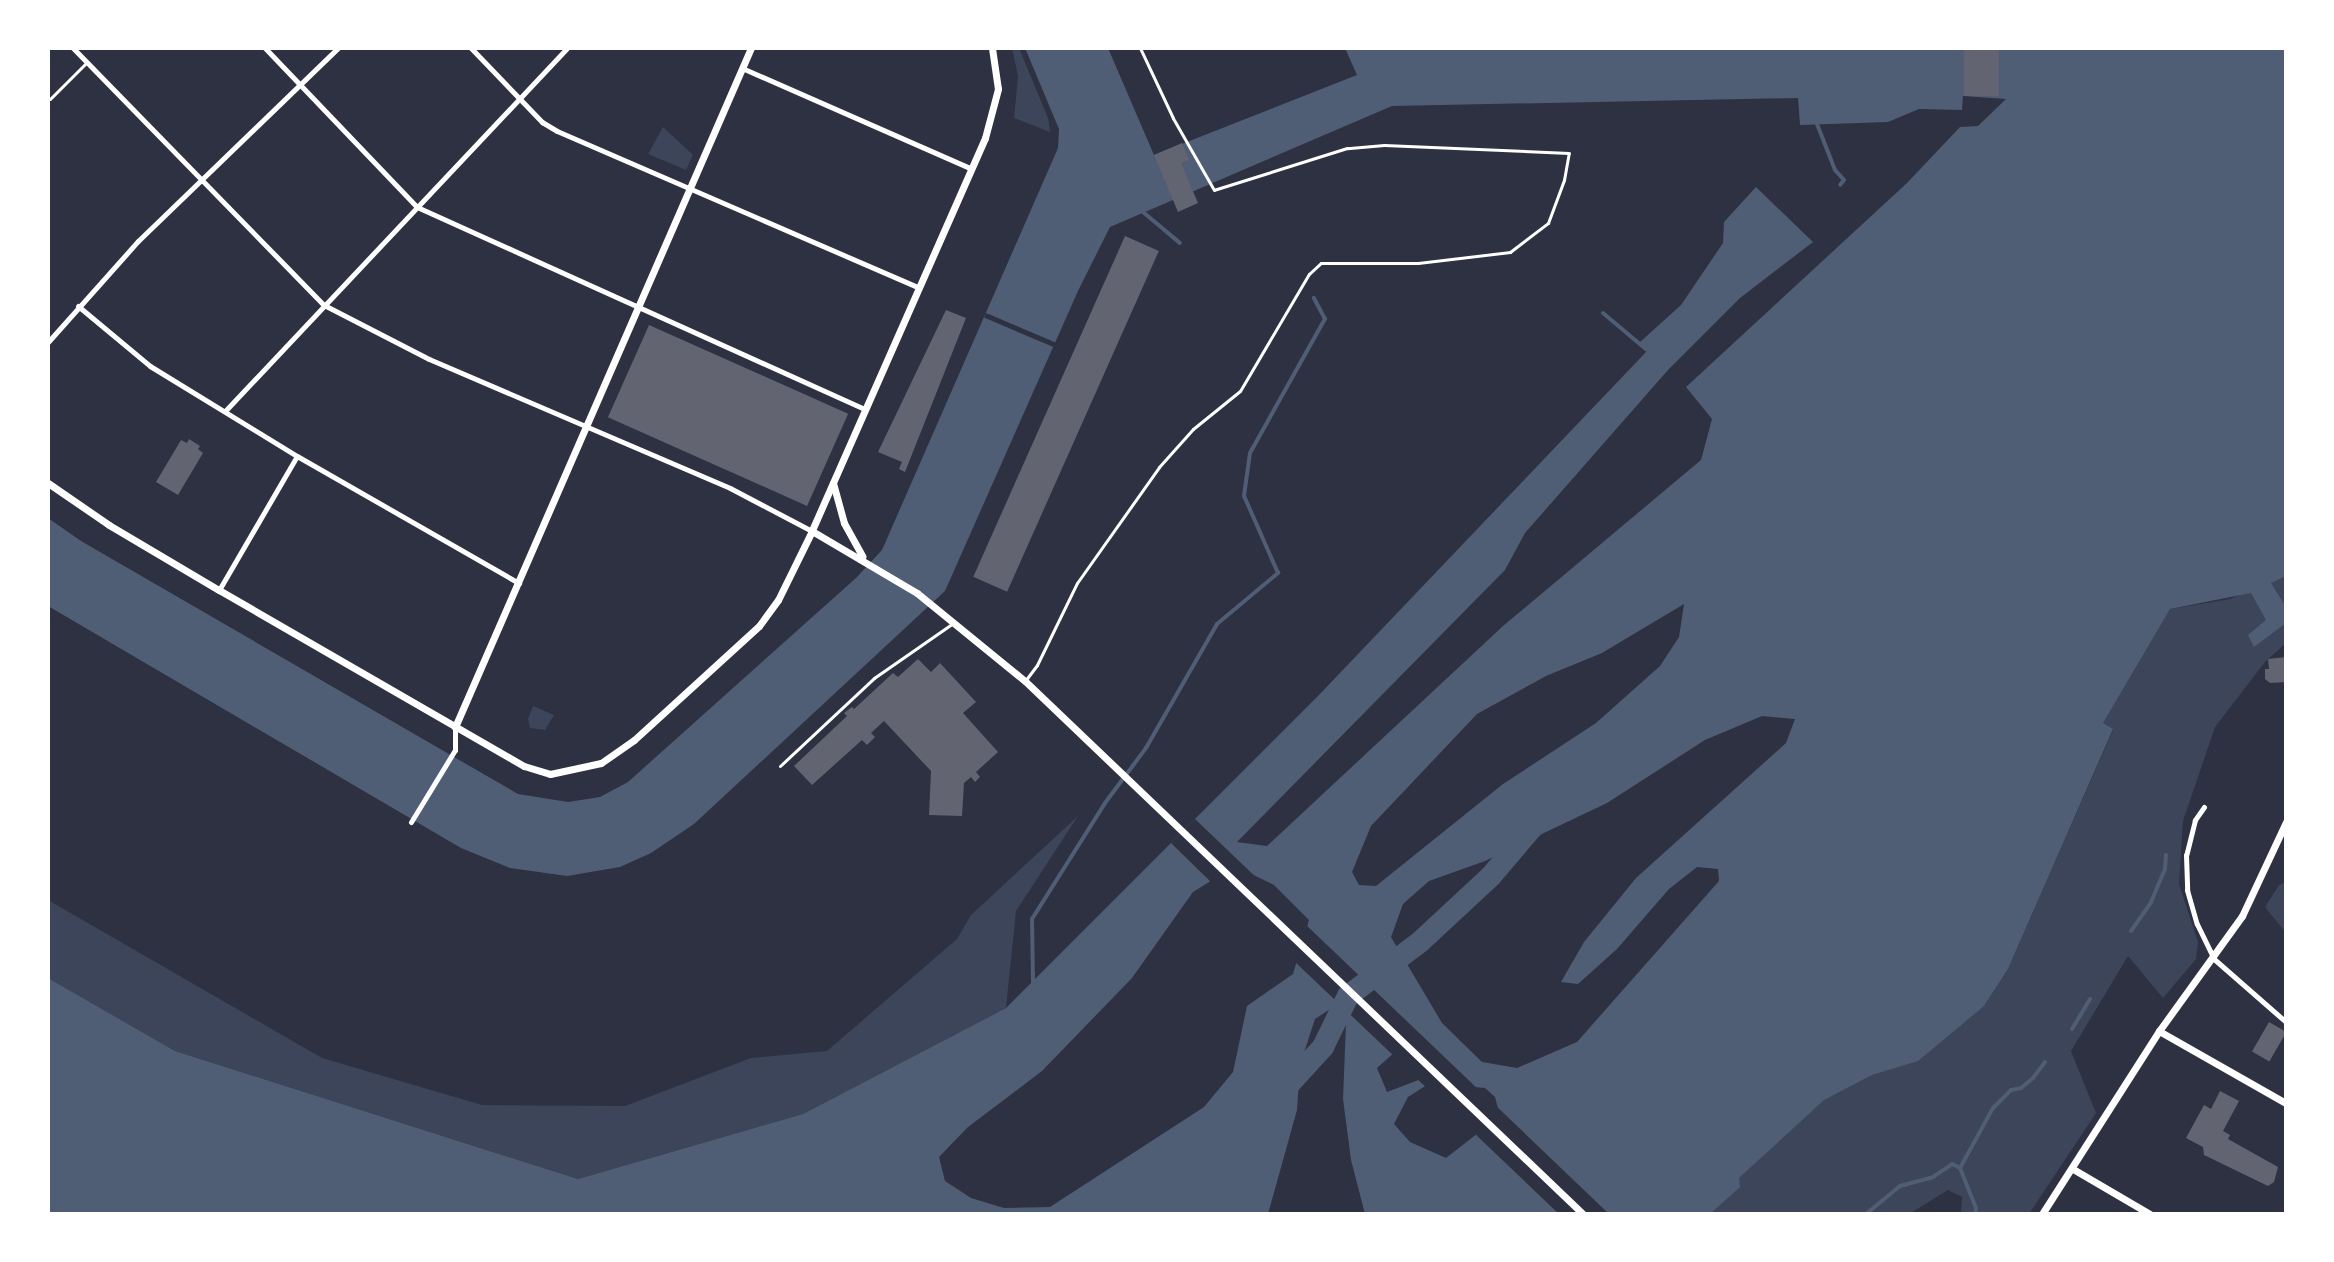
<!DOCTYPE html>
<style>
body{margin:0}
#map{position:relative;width:2334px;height:1262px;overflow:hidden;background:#2d3142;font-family:Barlow,sans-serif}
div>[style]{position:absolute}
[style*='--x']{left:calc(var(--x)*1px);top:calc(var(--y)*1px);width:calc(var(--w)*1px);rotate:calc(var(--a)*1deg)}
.green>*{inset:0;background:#3c4559}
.water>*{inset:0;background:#4f5d75}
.pier>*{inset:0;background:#2d3142;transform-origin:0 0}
.stream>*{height:4px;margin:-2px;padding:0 2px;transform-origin:2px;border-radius:2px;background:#4f5d75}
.river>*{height:22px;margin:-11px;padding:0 11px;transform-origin:11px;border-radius:11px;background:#4f5d75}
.building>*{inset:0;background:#626471;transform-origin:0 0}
.service>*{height:3px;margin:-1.5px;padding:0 1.5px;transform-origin:1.5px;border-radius:1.5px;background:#fff}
.minor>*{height:5px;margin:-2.5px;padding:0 2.5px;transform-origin:2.5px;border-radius:2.5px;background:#fff}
.tertiary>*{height:7px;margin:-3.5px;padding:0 3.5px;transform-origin:3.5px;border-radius:3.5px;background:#fff}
.secondary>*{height:7px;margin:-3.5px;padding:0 3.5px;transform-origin:3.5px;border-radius:3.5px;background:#fff}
span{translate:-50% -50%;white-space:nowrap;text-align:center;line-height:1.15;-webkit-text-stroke:6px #fff;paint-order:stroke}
.frame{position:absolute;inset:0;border:50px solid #fff;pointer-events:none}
</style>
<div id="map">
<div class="green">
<div style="clip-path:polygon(1012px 48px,1019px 48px,1048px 118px,1050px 132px,1014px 118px,1018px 76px)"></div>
<div style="clip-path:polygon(663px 127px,693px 155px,686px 170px,648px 154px)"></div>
<div style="clip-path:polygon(2286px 576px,2286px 643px,2265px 662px,2215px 727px,2183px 821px,2179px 884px,2198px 942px,2196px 959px,2163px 998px,2128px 956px,2071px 1051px,2096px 1113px,2029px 1214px,1961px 1214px,1962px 1197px,1948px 1190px,1909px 1214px,1642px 1214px,1691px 1167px,1984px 1006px,2008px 969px,2113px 730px,2102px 724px,2158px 626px,2170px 609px,2230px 599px)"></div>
<div style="clip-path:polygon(533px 706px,554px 715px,545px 730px,530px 728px,528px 719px)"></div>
<div style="clip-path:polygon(1078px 816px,1016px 911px,1006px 1008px,803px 1114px,578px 1179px,175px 1051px,48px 978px,48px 900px,322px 1058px,482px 1105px,625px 1106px,751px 1058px,827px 1051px,957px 939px,971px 915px)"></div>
<div style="clip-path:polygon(2286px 882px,2286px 933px,2265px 907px,2279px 885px)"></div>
</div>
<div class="water">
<div style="clip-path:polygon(evenodd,1025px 48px,1108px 48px,1154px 155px,1357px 75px,1345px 48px,2286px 48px,2286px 576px,2271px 583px,2286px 607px,2286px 623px,2254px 647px,2248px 635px,2266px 620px,2251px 593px,2170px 609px,2103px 723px,2113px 729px,2008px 969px,1984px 1006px,1918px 1061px,1872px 1075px,1824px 1100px,1739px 1178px,1740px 1187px,1710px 1214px,1365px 1214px,1351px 1160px,1343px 1099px,1346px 1023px,1332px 1008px,1315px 1019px,1300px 1065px,1297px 1110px,1268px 1214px,48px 1214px,48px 978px,175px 1051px,578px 1179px,803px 1114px,1006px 1008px,1318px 696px,1647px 351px,1639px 343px,1681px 305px,1723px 243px,1724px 222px,1756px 187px,1813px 242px,1740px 298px,1668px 370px,1525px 533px,1505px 570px,1237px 842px,1267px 846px,1503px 626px,1701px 460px,1712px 419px,1686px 387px,1907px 183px,1960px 127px,1978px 126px,2006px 99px,1963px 96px,1962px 110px,1919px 109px,1888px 122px,1800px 125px,1798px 98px,1392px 106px,1110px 227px,1078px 291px,945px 591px,694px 824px,651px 853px,620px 867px,567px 876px,510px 868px,461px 848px,48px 606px,48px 518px,81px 541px,518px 794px,568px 802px,600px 797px,628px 782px,856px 578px,882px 550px,1058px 148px,1059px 129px,1025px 48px,1684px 604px,1679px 637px,1660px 666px,1596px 723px,1503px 784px,1376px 886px,1359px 885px,1352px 872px,1371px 826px,1477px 714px,1546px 676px,1602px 653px,1684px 604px,1025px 48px,1762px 716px,1795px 719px,1786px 743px,1636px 878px,1584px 942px,1561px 982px,1578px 984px,1617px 949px,1669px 889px,1697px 867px,1718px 869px,1719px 881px,1577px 1042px,1517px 1068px,1482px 1062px,1442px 1023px,1391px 937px,1403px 904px,1429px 881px,1485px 861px,1607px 803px,1705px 740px,1762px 716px,1025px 48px,1235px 866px,1274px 885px,1309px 920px,1293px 974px,1247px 1006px,1233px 1072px,1204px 1107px,1050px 1207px,1004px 1208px,971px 1198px,945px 1181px,939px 1157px,968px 1127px,1042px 1071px,1132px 978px,1193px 892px,1235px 866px,1025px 48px,1414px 1035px,1435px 1055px,1421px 1079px,1387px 1092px,1377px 1068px,1414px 1035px,1025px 48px,1430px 1083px,1485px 1088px,1495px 1097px,1500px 1116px,1446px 1158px,1410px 1142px,1394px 1124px,1408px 1097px,1430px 1083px)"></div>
</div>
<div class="pier">
<div style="left:986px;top:313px;width:78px;height:5px;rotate:23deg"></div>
<div style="clip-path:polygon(1195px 819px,1263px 884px,1235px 870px,1213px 884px,1171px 843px)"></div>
<div style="clip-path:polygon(1304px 923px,1480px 1091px,1428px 1089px,1415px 1077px,1430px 1056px,1414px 1041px,1395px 1057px,1293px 960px)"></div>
<div style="clip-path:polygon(1493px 1103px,1609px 1214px,1559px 1214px,1473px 1132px,1496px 1114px)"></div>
</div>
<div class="stream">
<div style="--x:1817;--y:124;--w:49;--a:68.6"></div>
<div style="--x:1835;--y:170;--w:13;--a:48"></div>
<div style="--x:1844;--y:180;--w:6;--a:129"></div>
<div style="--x:1143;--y:212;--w:48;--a:40"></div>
<div style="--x:1603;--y:313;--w:57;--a:40.1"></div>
<div style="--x:2131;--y:931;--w:35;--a:-55"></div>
<div style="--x:2151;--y:902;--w:36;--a:-67"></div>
<div style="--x:2165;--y:869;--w:14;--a:-86"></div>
<div style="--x:1033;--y:982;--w:63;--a:-90.9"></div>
<div style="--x:1032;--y:919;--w:137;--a:-57.8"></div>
<div style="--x:1105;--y:803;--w:69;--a:-53.3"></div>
<div style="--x:1146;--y:748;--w:143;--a:-60.2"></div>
<div style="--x:1217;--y:624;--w:80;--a:-39.9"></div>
<div style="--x:1278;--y:573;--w:84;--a:-113.8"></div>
<div style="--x:1244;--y:496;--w:43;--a:-82.1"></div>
<div style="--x:1250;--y:453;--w:154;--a:-60.8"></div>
<div style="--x:1325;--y:319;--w:24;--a:-118"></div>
<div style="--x:2072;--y:1029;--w:35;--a:-59"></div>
<div style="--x:1960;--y:1168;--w:68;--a:-61.2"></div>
<div style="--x:1993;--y:1108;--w:25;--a:-45"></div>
<div style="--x:2011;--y:1090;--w:10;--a:-11"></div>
<div style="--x:2021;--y:1088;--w:16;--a:-40"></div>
<div style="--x:2033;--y:1078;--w:20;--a:-53"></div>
<div style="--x:1866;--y:1214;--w:44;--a:-39.5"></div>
<div style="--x:1900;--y:1186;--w:34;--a:-15"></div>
<div style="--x:1933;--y:1177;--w:23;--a:-34"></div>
<div style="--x:1952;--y:1164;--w:9;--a:27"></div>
<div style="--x:1960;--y:1168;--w:43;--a:68.2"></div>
<div style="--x:1976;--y:1208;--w:6;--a:99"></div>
</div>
<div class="river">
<div style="--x:1280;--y:1094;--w:64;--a:-47.5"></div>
<div style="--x:1323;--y:1047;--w:57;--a:-63.9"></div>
<div style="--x:1348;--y:996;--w:90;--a:-36.9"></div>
<div style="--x:1420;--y:942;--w:97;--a:-42.9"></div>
<div style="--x:1491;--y:876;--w:70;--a:-49.7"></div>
</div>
<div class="building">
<div style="left:1964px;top:48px;width:35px;height:48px"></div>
<div style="clip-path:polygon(1182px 143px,1189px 160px,1181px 163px,1198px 203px,1178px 212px,1154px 155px)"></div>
<div style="left:1125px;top:236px;width:37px;height:373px;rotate:24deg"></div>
<div style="clip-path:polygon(946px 310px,966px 318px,905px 472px,899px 469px,902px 462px,878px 452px)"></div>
<div style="left:649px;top:325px;width:218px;height:101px;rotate:24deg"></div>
<div style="clip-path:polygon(189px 439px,200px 446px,198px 449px,203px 453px,178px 495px,156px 482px,181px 440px,187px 443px)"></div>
<div style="clip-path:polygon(2286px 657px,2286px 682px,2270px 683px,2265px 679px,2265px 669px,2269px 669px,2268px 659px)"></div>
<div style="clip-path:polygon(918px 659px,931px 672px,940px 663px,976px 702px,963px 713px,998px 752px,976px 772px,980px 777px,975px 782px,971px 777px,964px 783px,962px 816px,929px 815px,931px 771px,884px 721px,871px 733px,875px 737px,867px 745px,862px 740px,812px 785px,794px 766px,847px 716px,844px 713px,852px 707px,854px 709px,893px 673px,898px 677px)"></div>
<div style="left:2269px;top:1022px;width:20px;height:34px;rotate:30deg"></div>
<div style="clip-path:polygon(2220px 1091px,2239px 1101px,2223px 1131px,2230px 1135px,2228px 1139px,2278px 1167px,2274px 1182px,2268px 1186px,2204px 1155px,2203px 1147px,2186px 1138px,2204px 1105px,2211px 1109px)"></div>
</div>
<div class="service">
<div style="--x:50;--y:99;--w:52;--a:-45"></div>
<div style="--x:1025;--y:681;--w:20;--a:-53"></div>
<div style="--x:1037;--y:665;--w:91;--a:-64"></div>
<div style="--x:1077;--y:583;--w:142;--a:-54.7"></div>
<div style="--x:1159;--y:467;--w:51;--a:-48.2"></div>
<div style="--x:1193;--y:429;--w:60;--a:-39"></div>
<div style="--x:1240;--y:391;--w:136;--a:-59.5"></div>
<div style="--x:1309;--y:274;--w:16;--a:-43"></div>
<div style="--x:1321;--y:263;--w:97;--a:0"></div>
<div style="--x:1418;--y:263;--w:93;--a:-6.8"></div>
<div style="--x:1510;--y:252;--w:48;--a:-37.3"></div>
<div style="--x:1548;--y:223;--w:46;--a:-69.6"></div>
<div style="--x:1564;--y:180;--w:27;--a:-80"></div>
<div style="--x:1569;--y:153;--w:185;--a:-177.5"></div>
<div style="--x:1384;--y:145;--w:37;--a:175"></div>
<div style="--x:1347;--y:148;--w:139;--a:162.5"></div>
<div style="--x:1214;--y:190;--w:83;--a:-119.7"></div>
<div style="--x:1173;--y:118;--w:77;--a:-115.2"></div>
<div style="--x:780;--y:766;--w:129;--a:-43.1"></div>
<div style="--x:874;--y:678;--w:96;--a:-34.8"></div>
</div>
<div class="minor">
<div style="--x:73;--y:48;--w:359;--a:45.7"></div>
<div style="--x:324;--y:305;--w:118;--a:27.2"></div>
<div style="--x:429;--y:359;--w:327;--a:23.2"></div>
<div style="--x:730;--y:488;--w:93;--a:27.7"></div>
<div style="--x:265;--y:48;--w:220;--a:46.3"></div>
<div style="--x:417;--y:207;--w:491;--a:24.3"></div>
<div style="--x:471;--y:48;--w:103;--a:46.2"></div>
<div style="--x:542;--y:122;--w:17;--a:31"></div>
<div style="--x:557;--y:131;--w:395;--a:23.4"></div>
<div style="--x:742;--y:68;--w:251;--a:23.7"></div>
<div style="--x:78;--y:306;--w:94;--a:39.8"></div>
<div style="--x:150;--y:366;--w:172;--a:31.5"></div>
<div style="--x:297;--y:456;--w:256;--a:29.8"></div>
<div style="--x:48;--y:342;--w:135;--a:-48.3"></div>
<div style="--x:138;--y:241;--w:278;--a:-44"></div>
<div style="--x:226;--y:410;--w:497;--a:-46.7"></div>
<div style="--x:219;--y:590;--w:155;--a:-59.8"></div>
<div style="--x:2204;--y:807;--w:16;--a:125"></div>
<div style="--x:2195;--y:820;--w:36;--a:104"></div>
<div style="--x:2186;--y:855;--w:35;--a:88"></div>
<div style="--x:2187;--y:890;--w:35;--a:74"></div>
<div style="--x:2197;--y:924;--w:39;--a:64"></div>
<div style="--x:2214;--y:959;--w:96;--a:41.2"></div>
<div style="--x:411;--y:822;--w:84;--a:-58.6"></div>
<div style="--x:455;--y:750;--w:23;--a:-90"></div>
</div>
<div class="tertiary">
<div style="--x:48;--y:483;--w:74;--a:34.5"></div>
<div style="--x:109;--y:525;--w:128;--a:30.6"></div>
<div style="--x:219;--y:590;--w:352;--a:30"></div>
<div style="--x:524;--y:766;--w:27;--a:17"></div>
<div style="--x:550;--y:774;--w:52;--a:-12.2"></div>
<div style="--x:601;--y:763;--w:40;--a:-34.9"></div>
<div style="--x:634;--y:740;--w:169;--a:-42.4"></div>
<div style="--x:759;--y:626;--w:32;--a:-54"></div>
<div style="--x:778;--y:600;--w:77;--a:-63.8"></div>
<div style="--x:455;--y:727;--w:741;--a:-66.45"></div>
<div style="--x:2159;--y:1031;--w:142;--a:-54.2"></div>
<div style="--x:2242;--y:916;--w:104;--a:-64.9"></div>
<div style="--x:2073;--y:1169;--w:89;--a:30.3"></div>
</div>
<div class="secondary">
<div style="--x:992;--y:48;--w:41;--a:81.7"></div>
<div style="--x:998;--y:89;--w:51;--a:104.9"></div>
<div style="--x:985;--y:138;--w:429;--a:113.8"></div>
<div style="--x:812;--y:531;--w:122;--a:30.6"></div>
<div style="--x:917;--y:593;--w:139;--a:39.2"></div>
<div style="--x:1025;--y:681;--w:772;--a:43.69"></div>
<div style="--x:833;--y:483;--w:41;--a:74.6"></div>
<div style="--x:844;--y:523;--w:38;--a:61"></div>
<div style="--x:2042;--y:1214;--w:217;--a:-57.4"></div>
<div style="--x:2159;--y:1031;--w:146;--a:29.6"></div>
</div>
<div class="frame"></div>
</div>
